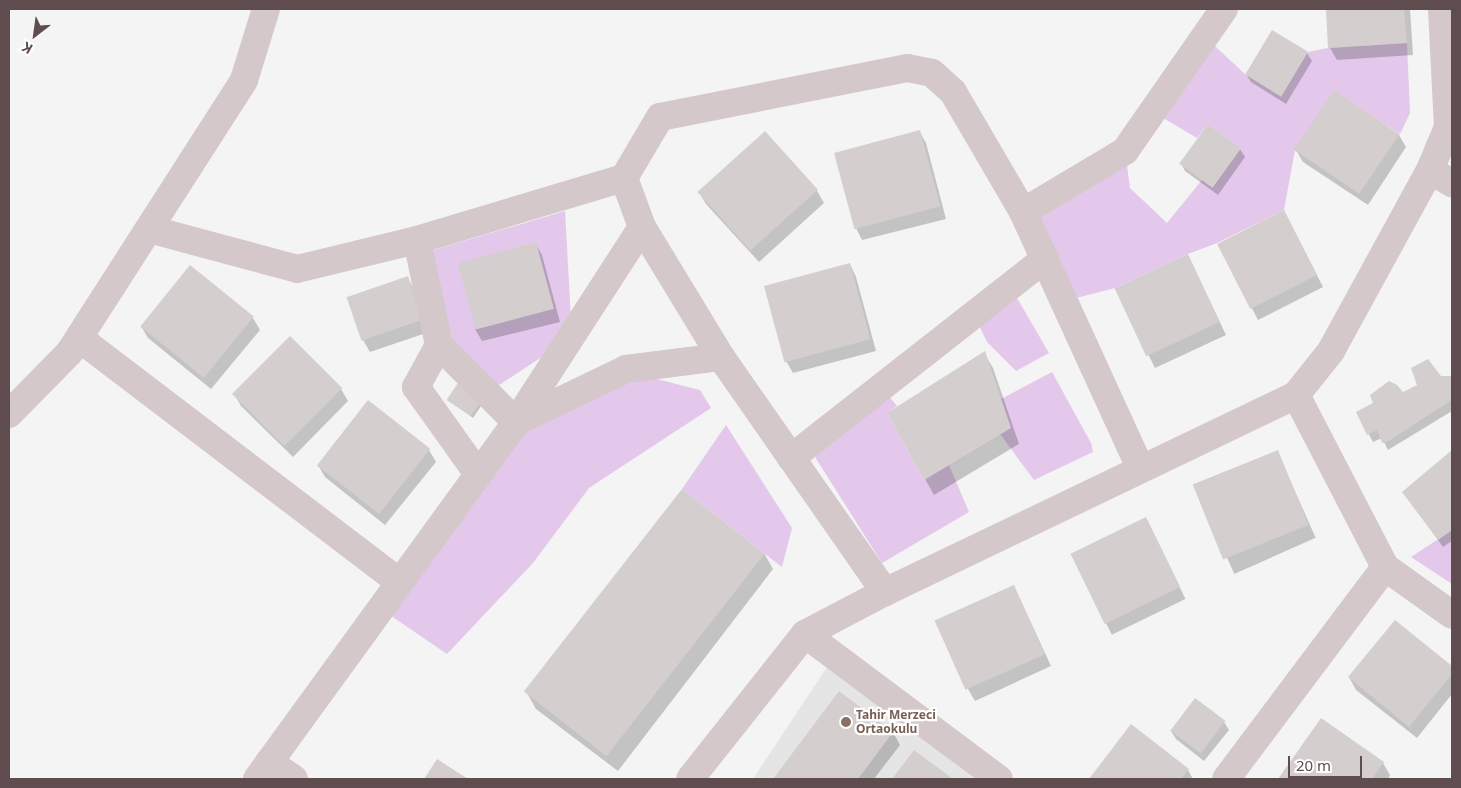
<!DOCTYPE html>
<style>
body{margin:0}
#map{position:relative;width:1461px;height:788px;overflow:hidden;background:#f3f4f3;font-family:"Noto Sans",sans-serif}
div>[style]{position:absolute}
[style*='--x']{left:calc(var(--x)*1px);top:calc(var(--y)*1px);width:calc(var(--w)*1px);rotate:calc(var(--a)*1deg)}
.education>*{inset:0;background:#e4e5e4}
.green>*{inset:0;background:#e3c8ec}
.shadow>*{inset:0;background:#0003;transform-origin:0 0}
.building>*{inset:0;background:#d4cece;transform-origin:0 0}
.street>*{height:28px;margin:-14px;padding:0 14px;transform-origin:14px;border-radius:14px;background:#d5c8ca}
.dots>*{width:14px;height:14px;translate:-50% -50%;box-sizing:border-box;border:2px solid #fff;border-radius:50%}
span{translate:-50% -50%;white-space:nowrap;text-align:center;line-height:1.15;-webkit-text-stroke:4.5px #fff;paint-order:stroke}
.education-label{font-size:12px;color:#785e54;font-weight:700}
.left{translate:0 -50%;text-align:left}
.frame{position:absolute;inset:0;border:10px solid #5e4c4f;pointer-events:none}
.north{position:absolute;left:10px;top:10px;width:50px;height:50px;-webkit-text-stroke:4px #fff;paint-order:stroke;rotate:210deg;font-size:14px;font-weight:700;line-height:20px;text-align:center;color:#5e4c4f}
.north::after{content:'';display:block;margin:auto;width:18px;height:22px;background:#5e4c4f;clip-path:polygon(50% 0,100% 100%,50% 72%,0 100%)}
.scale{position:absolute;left:1288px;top:756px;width:74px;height:22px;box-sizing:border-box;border:2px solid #5e4c4f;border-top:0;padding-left:6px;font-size:15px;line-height:18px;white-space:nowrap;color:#5e4c4f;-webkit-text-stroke:4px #fff;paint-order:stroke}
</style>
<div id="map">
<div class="education">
<div style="clip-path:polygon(829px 664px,974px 779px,753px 779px)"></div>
</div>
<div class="green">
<div style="clip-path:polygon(1205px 37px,1245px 74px,1281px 97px,1308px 52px,1328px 48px,1407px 43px,1410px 113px,1400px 134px,1334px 91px,1295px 150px,1284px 210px,1217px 243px,1188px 254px,1115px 288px,1072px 299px,1023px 212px,1125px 151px,1130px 188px,1167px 223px,1202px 180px,1213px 187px,1241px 148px,1208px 124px,1197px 138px,1153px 112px)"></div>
<div style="clip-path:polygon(565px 211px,572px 337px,487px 393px,439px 345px,420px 254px)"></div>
<div style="clip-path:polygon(1010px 286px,1049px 353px,1016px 371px,987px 342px,974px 315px)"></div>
<div style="clip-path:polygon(1052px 372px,1091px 443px,1093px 452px,1034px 480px,1000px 434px,1001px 399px)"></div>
<div style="clip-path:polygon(641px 375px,700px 390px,711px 408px,589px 488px,533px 563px,447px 654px,381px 609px,516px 422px)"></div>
<div style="clip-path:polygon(881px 387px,897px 406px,887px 413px,924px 480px,949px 465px,969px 512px,882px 563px,815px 457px)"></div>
<div style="clip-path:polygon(726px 425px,792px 528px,782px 567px,682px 489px)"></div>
<div style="clip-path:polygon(1452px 530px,1452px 584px,1411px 557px)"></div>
</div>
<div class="shadow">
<div style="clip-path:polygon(1327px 9px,1410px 9px,1413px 55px,1337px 60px,1330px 48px)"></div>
<div style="clip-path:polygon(1272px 32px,1307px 53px,1312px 61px,1286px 104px,1251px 82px,1246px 74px)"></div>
<div style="clip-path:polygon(1208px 126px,1240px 149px,1245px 157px,1218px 195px,1185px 171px,1181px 163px)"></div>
<div style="clip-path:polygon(919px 131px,926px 143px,946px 219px,862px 240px,856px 228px)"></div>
<div style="clip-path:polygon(765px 133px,817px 191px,824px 203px,759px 262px,706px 204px,699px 192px)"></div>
<div style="clip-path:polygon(1399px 135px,1406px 147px,1368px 205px,1303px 162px,1296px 150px)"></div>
<div style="clip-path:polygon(1290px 223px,1323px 287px,1258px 320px,1219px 244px)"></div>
<div style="clip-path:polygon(535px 243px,542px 255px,560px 322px,482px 341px,475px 329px)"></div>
<div style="clip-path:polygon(850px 264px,856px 277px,876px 351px,793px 373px,786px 361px)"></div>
<div style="clip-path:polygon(1194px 268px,1226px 335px,1155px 368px,1116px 289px)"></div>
<div style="clip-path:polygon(407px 277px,414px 289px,429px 332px,370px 352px,363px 340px)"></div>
<div style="clip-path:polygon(253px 318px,260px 330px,211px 389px,148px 338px,141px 326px)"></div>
<div style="clip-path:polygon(290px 338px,341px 389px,348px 401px,293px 457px,241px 406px,234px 394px)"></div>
<div style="clip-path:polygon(984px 353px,993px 368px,1019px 444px,934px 495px,888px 413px)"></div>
<div style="clip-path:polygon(1440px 377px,1452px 379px,1452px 411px,1388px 450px,1382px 438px,1373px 442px,1357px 413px)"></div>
<div style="clip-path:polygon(449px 400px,485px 400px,473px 418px)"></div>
<div style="clip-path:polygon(429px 450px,436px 462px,385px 525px,325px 477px,318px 465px)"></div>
<div style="left:1277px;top:451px;width:95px;height:89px;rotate:66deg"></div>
<div style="clip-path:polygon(1452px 452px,1452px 541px,1443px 547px,1404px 492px)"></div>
<div style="left:1146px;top:518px;width:90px;height:82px;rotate:64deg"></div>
<div style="clip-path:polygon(764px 553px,773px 569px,618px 771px,536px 709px,527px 693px)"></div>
<div style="clip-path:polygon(1020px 599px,1051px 666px,975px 701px,968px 689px)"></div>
<div style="clip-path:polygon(1395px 622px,1452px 668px,1452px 694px,1417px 738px,1356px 690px,1349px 677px)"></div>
<div style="clip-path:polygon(839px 693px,893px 732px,900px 745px,874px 779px,774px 779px)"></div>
<div style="clip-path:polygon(1196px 700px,1224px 722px,1229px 730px,1204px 761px,1176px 739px,1171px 731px)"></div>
<div style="clip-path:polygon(1322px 720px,1383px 763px,1390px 775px,1388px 779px,1280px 779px)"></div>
<div style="clip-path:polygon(1131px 726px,1188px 770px,1193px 779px,1090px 779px)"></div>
<div style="clip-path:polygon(915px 752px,951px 779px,893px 779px)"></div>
</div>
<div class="building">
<div style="clip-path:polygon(1326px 9px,1404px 9px,1407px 43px,1328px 48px)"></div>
<div style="left:1272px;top:30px;width:42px;height:52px;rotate:31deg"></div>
<div style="left:1334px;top:90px;width:79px;height:72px;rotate:34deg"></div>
<div style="left:1208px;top:124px;width:41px;height:49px;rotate:36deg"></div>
<div style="left:920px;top:130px;width:79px;height:89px;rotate:75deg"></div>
<div style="left:765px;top:131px;width:79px;height:91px;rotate:48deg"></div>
<div style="left:1284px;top:210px;width:73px;height:75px;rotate:63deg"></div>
<div style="left:536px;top:242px;width:69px;height:81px;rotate:75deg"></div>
<div style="left:1188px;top:254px;width:75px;height:81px;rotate:65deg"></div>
<div style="left:850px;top:263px;width:79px;height:89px;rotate:75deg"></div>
<div style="left:190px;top:265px;width:82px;height:79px;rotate:39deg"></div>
<div style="left:408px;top:276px;width:46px;height:65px;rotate:71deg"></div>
<div style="left:290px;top:336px;width:74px;height:82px;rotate:45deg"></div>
<div style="clip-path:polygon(985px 351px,1011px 428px,924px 480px,887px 413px)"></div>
<div style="clip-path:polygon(1428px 359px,1441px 376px,1452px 376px,1452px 400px,1387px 442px,1382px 443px,1377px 430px,1367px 435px,1356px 412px,1373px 403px,1370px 395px,1389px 381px,1397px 385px,1403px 392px,1417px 385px,1411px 368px)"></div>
<div style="left:460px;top:380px;width:29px;height:24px;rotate:34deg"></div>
<div style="left:368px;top:400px;width:79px;height:83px;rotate:38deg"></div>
<div style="left:1278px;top:450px;width:81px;height:92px;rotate:68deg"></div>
<div style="clip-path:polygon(1452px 450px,1452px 530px,1438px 540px,1402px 492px)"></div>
<div style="left:682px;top:489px;width:105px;height:257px;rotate:38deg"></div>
<div style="left:1146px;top:517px;width:78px;height:84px;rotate:64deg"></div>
<div style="left:1014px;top:585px;width:76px;height:87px;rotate:66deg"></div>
<div style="clip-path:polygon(1395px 620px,1452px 666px,1452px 674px,1409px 727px,1348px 677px)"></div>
<div style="clip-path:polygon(839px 691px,893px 732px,858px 779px,773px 779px)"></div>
<div style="left:1195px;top:698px;width:38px;height:41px;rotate:37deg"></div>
<div style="clip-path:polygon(1321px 718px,1384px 762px,1372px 779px,1278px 779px)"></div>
<div style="clip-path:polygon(1131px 724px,1189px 769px,1181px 779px,1089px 779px)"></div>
<div style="clip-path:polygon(914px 750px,953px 779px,892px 779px)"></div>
<div style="clip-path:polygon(437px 759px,468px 779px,424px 779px)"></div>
</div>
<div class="street">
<div style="--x:1442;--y:9;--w:118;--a:87.1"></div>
<div style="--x:1448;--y:127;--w:47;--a:112.7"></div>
<div style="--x:1430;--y:170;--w:206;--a:118.7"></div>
<div style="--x:1331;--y:351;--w:56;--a:128.5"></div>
<div style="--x:1296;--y:395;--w:194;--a:62.6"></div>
<div style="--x:1385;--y:567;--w:82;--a:35.6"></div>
<div style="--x:1430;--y:170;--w:26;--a:31"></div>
<div style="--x:1023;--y:212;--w:119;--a:-30.9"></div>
<div style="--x:1125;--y:151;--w:173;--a:-55.1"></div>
<div style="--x:149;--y:229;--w:153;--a:15.1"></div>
<div style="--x:297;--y:269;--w:123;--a:-13.6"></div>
<div style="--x:417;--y:240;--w:216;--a:-16.7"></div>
<div style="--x:624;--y:178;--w:71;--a:-59.5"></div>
<div style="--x:660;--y:117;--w:252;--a:-11.2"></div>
<div style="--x:907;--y:68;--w:25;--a:11"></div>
<div style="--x:932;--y:73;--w:28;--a:42"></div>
<div style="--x:953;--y:92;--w:139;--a:59.7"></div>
<div style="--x:1023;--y:212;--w:281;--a:65.4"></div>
<div style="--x:417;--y:240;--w:107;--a:78.2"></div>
<div style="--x:439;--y:345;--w:109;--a:45"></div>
<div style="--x:79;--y:338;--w:402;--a:37.3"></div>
<div style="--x:439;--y:345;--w:48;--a:118.7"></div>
<div style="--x:416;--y:387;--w:107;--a:54.5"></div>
<div style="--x:721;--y:357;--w:287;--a:55.1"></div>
<div style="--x:9;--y:414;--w:86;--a:-45.5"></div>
<div style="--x:69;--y:353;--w:324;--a:-57.3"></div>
<div style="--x:244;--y:80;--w:74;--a:-72.8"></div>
<div style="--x:516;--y:422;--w:122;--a:-25.7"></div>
<div style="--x:626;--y:369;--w:96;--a:-7.2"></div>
<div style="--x:721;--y:357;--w:152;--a:-121.3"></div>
<div style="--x:642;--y:227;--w:52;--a:-110.2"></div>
<div style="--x:791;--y:458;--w:323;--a:-38.1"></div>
<div style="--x:805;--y:634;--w:242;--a:36.8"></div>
<div style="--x:269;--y:762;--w:30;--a:34"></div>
<div style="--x:257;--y:779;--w:441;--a:-54"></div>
<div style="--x:516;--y:422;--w:232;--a:-57.1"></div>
<div style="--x:690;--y:779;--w:185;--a:-51.6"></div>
<div style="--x:805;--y:634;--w:90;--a:-27.7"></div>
<div style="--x:885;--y:592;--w:456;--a:-25.6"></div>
<div style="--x:1226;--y:779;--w:265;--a:-53.1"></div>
</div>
<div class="dots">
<div style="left:846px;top:722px;background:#8d6e63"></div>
</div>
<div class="education-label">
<span class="left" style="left:856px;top:722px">Tahir Merzeci<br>Ortaokulu</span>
</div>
<div class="frame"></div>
<div class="north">K</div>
<div class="scale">20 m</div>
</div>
